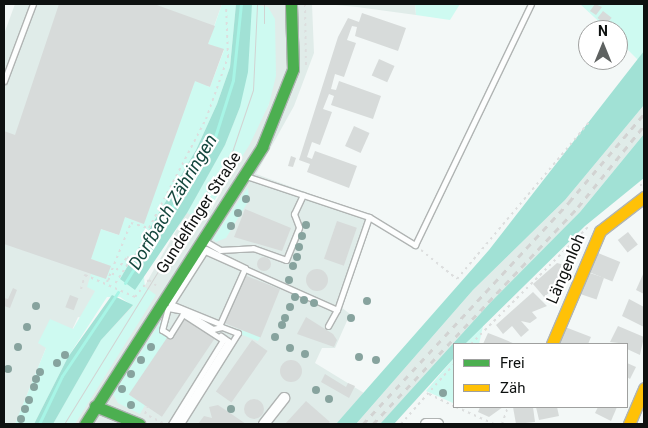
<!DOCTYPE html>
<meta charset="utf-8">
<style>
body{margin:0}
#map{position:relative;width:648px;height:428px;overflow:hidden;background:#f3f8f7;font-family:Roboto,sans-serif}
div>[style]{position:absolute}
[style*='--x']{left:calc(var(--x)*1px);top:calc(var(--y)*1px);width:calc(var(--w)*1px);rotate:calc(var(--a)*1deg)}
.built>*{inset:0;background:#e0ece9}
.green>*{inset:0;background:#cefaf1}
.forest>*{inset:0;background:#a1e1d5}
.stream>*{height:3px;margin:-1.5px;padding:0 1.5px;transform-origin:1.5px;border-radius:1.5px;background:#a7f5e6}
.building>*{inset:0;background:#d7dbda;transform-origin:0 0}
.round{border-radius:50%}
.path>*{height:2px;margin-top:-1px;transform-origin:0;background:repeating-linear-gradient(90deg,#dcdede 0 2.5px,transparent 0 6.5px)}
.roads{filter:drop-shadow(1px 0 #b0b4b3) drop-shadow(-1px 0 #b0b4b3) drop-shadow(0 1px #b0b4b3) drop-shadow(0 -1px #b0b4b3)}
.lane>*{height:5px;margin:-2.5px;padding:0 2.5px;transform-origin:2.5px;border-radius:2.5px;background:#fdfefe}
.street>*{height:10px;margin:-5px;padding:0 5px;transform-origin:5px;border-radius:5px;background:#fdfefe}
.fast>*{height:11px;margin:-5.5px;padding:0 5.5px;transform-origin:5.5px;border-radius:5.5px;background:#4caf50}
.slow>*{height:11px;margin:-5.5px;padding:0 5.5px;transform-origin:5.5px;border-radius:5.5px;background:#ffc107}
.tram>*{height:1px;margin:-0.5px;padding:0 0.5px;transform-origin:0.5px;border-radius:0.5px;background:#d2d3d2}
.rail>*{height:3px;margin-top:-1.5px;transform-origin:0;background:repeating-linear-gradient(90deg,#d2d3d2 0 6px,transparent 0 12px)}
.trees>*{width:8px;height:8px;margin:-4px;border-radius:50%;background:#87a39e}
span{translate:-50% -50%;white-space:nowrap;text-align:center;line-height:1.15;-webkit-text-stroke:4.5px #fff;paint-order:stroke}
.street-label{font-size:16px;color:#0e1110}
.water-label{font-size:18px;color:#16483f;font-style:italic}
.frame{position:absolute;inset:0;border:5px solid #0e1110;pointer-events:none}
.legend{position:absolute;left:453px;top:343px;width:175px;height:65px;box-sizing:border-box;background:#fff;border:1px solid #9fa09f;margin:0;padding:6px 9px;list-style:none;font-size:15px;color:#0e1110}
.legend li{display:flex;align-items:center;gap:10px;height:25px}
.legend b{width:25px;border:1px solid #9fa09f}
.north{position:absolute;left:578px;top:20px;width:50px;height:50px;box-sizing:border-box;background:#fff;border:1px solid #9fa09f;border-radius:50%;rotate:0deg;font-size:14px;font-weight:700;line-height:20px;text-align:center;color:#0e1110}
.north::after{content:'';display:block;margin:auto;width:18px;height:22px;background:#5e6261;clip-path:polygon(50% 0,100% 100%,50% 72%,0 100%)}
</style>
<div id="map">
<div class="built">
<div style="clip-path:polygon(15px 4px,222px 4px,208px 43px,224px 49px,144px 224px,119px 235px,101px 229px,111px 266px,106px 279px,83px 318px,78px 317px,61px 354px,46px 348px,15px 424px,4px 424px,4px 34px)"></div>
<div style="clip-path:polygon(evenodd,252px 4px,312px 4px,314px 53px,294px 106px,256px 174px,371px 216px,341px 307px,350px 314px,335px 348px,322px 348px,315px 363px,364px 393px,336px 424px,53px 424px,101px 340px,144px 287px,225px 145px,240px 107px,252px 4px,267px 73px,269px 104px,208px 216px,267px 73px)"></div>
<div style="clip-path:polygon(325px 4px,415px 4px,416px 15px,357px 7px)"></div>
<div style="clip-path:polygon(644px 105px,644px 134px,580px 212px,380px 424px,356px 424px,473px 290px,565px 200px)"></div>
</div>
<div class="green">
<div style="clip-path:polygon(222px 4px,236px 4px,230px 67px,217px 104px,196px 150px,120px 279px,144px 277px,145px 287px,156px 295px,75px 424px,53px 424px,101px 340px,133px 306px,120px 297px,107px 297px,68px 357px,34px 424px,15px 424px,46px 348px,38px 343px,50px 319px,73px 329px,95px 291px,87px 287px,91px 274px,106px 278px,110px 266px,91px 259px,101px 229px,119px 235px,125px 217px,143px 224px,195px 81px,210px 87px,224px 50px,208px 44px)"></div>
<div style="clip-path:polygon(252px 4px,268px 7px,275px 19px,276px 76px,269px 104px,250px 144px,202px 220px,187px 213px,225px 145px,240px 107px)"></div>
<div style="clip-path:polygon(415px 4px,460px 4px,450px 20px,416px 15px)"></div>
<div style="clip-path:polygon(580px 4px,644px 4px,644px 51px,638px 60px,618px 40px,618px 30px,608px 30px)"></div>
<div style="clip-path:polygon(248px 187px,249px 200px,226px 238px,216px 242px,213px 239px)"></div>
<div style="clip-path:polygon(171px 304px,220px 324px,261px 336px,258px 341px,222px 327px,213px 329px)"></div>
<div style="clip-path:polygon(164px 317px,168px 321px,162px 330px,170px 335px,130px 395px,145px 405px,140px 414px,118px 403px,113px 394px)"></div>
<div style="clip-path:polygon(483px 326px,479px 344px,465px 344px,479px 328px)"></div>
<div style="clip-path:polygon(454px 358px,454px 399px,453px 403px,426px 391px)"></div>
</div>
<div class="forest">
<div style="clip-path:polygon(236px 4px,252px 4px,248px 72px,240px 107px,225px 145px,187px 213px,135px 290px,120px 279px,196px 150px,217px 104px,230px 67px)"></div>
<div style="clip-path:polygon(644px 51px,644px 105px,565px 200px,473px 290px,356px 424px,336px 424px,489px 250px)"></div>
<div style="clip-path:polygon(644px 134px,644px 178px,585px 226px,465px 344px,454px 344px,454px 358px,394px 424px,380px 424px,490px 303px,580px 212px)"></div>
<div style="clip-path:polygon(112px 295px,133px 305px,101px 340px,53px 424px,34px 424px,68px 357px)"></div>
</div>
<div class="stream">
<div style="--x:125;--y:283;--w:168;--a:-58.1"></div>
<div style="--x:214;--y:140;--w:63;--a:-72.4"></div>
<div style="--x:233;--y:80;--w:76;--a:-84"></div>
<div style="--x:39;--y:424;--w:53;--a:-64.4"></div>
<div style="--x:62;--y:376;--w:101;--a:-56.3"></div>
</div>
<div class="building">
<div style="clip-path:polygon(59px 4px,154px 4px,215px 26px,208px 44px,224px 49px,210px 87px,195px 81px,144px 224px,125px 217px,119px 235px,101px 229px,91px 259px,111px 266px,106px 279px,4px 244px,4px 131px,15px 135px)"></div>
<div style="clip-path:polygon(595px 4px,602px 7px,596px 15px,590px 11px)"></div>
<div style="left:603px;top:11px;width:11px;height:9px;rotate:38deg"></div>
<div style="clip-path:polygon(362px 13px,406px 28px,398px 51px,355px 36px,357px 27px,352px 26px,347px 40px,356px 43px,344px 77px,335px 74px,331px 89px,336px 90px,339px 81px,381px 96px,373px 119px,331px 105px,334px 96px,329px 94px,323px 109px,332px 112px,320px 145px,312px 142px,307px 157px,312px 159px,315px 151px,357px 166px,349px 188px,307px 172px,310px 164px,299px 160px,338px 37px,348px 18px,359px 22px)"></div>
<div style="left:379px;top:59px;width:17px;height:18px;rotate:24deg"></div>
<div style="left:354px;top:126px;width:17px;height:22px;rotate:24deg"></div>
<div style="clip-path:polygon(291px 156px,296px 158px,293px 167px,288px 166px)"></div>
<div style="clip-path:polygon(245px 209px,291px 228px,282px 251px,234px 237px)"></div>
<div style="left:337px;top:221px;width:21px;height:40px;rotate:19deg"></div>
<div style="left:628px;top:232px;width:16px;height:13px;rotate:52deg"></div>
<div style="left:598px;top:253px;width:24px;height:21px;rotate:22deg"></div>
<div class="round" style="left:257px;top:257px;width:14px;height:14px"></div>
<div style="clip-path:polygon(557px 263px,572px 267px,569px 276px,544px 297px,533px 284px)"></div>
<div class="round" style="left:306px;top:269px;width:22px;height:22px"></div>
<div style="left:587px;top:272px;width:18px;height:23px;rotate:19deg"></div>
<div style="clip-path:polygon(644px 272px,644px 294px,636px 290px)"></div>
<div style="left:242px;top:274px;width:41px;height:52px;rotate:22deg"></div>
<div style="clip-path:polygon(13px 288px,17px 290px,10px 308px,4px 306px,4px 298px,8px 299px)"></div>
<div style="clip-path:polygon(533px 292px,547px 306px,532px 312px,537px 318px,530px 323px,521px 321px,529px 330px,521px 337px,512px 326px,503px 334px,496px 325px)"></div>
<div style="left:70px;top:295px;width:9px;height:13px;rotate:21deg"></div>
<div style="clip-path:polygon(629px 299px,644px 307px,644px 327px,622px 316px)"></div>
<div style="left:183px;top:314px;width:40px;height:97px;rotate:34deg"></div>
<div style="clip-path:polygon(306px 317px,333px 334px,337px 340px,334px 347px,297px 334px)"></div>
<div style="clip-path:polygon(618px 326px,644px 337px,640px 355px,627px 349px,627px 344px,610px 342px)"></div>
<div style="clip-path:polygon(565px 327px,591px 337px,588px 344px,558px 344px)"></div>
<div style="clip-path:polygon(488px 333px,501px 338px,515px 344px,483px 344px)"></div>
<div style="left:252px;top:340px;width:19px;height:63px;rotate:35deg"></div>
<div class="round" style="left:280px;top:360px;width:22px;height:22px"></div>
<div style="clip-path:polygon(627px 363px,636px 367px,630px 379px,627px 377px)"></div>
<div style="clip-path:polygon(325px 374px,346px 387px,348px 383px,355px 386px,349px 398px,321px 382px)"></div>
<div class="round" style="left:244px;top:399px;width:20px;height:20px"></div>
<div style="clip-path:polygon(306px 401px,330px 422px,328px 424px,285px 424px)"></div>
<div style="clip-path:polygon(218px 405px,230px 413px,246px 424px,198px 424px,204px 416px,212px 418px,209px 407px)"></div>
<div style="clip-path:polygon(480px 407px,503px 407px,489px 417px,478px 412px)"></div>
<div style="clip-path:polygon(513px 407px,533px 407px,535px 422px,516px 424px)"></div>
<div style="clip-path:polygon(536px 407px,557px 407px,559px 416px,539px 420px)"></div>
<div style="clip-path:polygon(598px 407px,617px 407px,611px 421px,595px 413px)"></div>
</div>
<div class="path">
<div style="--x:305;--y:4;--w:62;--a:89.1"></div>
<div style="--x:640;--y:186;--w:6;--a:-45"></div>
<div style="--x:421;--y:250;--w:46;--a:38.9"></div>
<div style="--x:457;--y:279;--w:205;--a:-49.9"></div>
<div style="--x:108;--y:280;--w:30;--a:-50"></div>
<div style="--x:127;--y:257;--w:4;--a:27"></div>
<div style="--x:131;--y:259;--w:31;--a:123"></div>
<div style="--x:107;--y:282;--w:64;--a:-67.9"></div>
<div style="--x:131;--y:223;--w:19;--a:16"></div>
<div style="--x:149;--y:228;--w:123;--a:-62.4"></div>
<div style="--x:206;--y:119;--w:66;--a:-70.5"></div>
<div style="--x:228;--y:57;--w:53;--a:-92.2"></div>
<div style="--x:81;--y:289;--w:15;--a:-74"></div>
<div style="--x:85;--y:275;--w:55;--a:23.7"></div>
<div style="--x:135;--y:297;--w:22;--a:-51"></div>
<div style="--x:149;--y:280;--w:11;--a:38"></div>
<div style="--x:471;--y:344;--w:167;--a:-45"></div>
<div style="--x:429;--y:394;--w:28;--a:26"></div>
<div style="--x:456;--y:407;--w:42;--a:24.1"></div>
<div style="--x:145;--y:414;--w:8;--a:-67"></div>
<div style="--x:149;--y:416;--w:18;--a:27"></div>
<div style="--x:401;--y:424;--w:80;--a:-48.5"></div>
<div style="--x:502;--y:424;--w:18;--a:-71"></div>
</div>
<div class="roads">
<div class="lane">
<div style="--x:4;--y:81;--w:82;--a:-69.4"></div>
<div style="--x:246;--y:176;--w:130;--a:18.4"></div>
<div style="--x:369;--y:217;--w:54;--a:31.3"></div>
<div style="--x:415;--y:245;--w:267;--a:-64.3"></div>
<div style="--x:203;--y:240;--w:20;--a:30"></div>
<div style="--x:220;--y:250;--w:33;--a:-3"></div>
<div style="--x:253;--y:248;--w:35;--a:20"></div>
<div style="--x:286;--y:260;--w:35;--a:-68"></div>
<div style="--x:299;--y:227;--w:14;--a:-111"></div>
<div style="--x:294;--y:214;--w:21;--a:-65"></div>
<div style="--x:198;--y:248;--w:152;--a:24"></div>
<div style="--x:337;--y:310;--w:98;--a:-71"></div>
<div style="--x:206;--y:249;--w:43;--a:26"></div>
<div style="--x:245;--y:268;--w:61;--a:114.1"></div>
<div style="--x:220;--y:324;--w:53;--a:-157.8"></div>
<div style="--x:171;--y:304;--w:65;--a:-57.5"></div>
<div style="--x:328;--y:326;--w:18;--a:-61"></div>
<div style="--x:171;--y:424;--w:99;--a:-58.2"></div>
<div style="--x:223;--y:340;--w:48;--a:-147"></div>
<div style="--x:183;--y:314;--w:25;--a:122"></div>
<div style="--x:170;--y:335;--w:9;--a:-148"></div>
<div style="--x:162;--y:330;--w:23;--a:-75"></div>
<div style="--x:168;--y:308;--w:15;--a:11"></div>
<div style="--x:183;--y:311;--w:35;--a:31"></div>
<div style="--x:213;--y:329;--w:9;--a:-13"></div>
<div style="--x:222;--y:327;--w:17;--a:21"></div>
<div style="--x:238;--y:333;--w:107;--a:122.1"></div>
<div style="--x:176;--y:424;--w:98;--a:-57.9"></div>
<div style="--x:228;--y:341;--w:9;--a:-144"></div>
</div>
<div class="street">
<div style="--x:264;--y:424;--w:33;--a:-52"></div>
<div style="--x:426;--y:424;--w:12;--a:0"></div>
</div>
<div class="fast">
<div style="--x:95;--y:406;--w:48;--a:22.2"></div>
<div style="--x:85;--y:424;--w:329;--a:-57.4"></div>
<div style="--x:262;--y:147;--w:84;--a:-68.3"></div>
<div style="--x:293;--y:69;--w:65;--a:-91.8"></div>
</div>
<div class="slow">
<div style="--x:552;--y:344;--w:123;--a:-67"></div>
<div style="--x:600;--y:231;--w:56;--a:-37.7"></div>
<div style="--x:629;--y:424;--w:39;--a:-67"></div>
</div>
</div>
<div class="tram">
<div style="--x:264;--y:23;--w:19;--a:-90"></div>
<div style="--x:64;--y:424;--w:323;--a:-58.4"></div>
<div style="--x:233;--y:149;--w:62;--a:-71.3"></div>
<div style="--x:253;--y:90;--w:86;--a:-87.3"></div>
</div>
<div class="rail">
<div style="--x:363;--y:424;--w:303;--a:-47.1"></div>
<div style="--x:569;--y:202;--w:116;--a:-49.6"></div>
<div style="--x:373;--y:424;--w:299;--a:-46.6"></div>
<div style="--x:578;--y:207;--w:103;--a:-50.9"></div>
</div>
<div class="trees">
<div style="left:246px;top:199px"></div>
<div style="left:238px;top:213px"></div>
<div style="left:306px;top:225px"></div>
<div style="left:231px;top:226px"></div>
<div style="left:302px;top:236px"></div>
<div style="left:299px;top:247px"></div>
<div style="left:297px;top:257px"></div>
<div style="left:293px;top:266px"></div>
<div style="left:289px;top:280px"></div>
<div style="left:295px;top:297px"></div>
<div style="left:304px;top:300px"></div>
<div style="left:367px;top:301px"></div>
<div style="left:314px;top:303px"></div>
<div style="left:36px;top:306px"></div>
<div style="left:290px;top:307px"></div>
<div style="left:285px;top:318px"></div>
<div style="left:351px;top:318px"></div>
<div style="left:282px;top:325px"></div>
<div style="left:27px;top:327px"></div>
<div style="left:275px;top:337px"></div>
<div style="left:18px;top:347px"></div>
<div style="left:151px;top:347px"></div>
<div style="left:290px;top:348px"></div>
<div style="left:305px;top:354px"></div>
<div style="left:65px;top:355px"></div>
<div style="left:359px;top:357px"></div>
<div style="left:141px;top:360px"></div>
<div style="left:376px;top:360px"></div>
<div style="left:57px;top:363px"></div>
<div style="left:8px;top:369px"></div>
<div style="left:40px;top:372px"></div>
<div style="left:131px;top:374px"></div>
<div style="left:36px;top:379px"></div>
<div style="left:34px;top:387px"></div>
<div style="left:122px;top:389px"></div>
<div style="left:316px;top:390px"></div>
<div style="left:443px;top:393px"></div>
<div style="left:329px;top:399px"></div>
<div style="left:29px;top:400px"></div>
<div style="left:131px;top:405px"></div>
<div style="left:25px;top:409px"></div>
<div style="left:231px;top:409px"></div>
<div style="left:21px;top:419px"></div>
</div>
<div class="street-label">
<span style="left:199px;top:213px;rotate:-57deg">Gundelfinger Straße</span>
<span style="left:566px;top:269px;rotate:-67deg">Längenloh</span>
</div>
<div class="water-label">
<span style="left:173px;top:202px;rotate:-59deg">Dorfbach Zähringen</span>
</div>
<div class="frame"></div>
<ul class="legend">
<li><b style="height:6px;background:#4caf50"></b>Frei</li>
<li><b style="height:6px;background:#ffc107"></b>Zäh</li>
</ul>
<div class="north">N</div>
</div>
